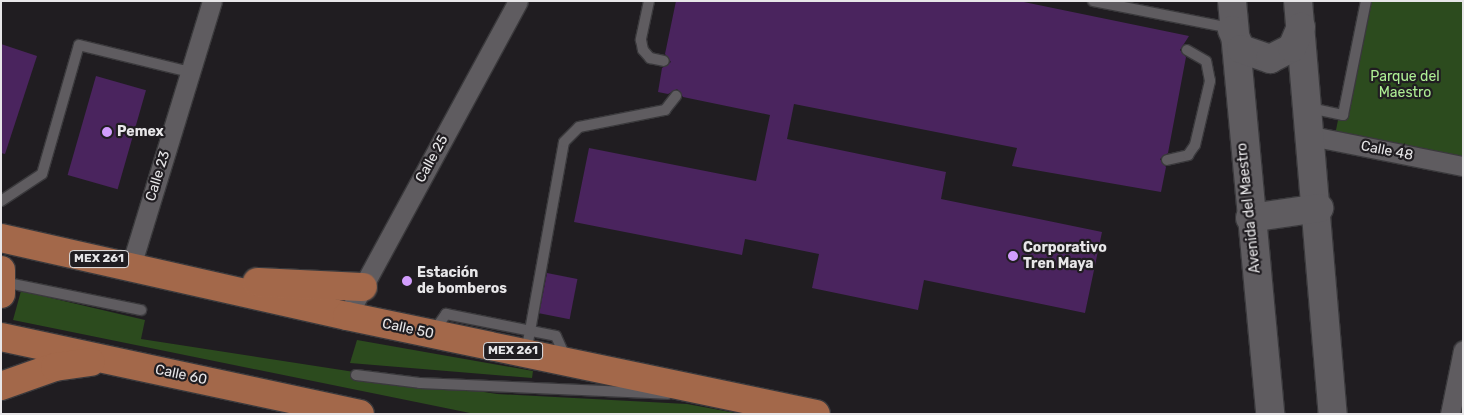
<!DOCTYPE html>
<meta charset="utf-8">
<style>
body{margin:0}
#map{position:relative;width:1464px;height:415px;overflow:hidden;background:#201d21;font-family:Rubik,sans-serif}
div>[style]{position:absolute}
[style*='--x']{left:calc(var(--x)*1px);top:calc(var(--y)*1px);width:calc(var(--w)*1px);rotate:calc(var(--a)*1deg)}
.green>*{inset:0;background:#2c4b1e}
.building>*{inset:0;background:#4a245e;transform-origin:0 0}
.roads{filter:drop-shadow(1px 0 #3a393c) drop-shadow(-1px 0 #3a393c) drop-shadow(0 1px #3a393c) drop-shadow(0 -1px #3a393c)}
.lane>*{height:10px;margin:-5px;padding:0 5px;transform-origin:5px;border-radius:5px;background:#5f5c60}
.street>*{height:19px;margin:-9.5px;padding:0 9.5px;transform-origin:9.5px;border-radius:9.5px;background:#5f5c60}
.secondary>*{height:28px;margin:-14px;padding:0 14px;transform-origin:14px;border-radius:14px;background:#5f5c60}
.primary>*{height:28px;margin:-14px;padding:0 14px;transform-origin:14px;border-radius:14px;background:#a3684a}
.dots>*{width:14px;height:14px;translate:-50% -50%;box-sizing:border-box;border:2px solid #201d21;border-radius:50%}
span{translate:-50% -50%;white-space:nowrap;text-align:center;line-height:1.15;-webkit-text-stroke:4.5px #201d21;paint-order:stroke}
.shield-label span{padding:1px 4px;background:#201d21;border:1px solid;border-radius:4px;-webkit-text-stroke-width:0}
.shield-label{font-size:12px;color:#e7e6e8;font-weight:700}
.park-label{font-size:14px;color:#aeee94}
.poi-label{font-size:14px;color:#e7e6e8;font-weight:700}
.left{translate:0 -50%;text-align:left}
.street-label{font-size:14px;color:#e7e6e8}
.frame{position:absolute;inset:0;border:2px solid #e7e6e8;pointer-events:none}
</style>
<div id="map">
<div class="green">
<div style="clip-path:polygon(1362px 1px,1463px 1px,1463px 160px,1335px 135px)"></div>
<div style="clip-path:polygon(21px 291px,145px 320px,141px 339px,497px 394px,687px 404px,741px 414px,475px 414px,13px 320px)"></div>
<div style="clip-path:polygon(357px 340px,533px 371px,532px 378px,350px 363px)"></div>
</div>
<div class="building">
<div style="clip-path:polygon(676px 1px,1019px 1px,1189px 36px,1180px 50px,1186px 57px,1168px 153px,1160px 159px,1166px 167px,1161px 192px,1012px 166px,1017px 148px,794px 104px,787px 139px,946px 172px,941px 199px,1102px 232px,1085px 313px,924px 280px,918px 310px,812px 288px,819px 254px,745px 239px,742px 255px,574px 222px,589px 148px,756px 181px,770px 115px,683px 97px,677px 89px,668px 94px,658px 92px,662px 68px,671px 62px,665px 54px)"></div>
<div style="clip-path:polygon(1px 44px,37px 56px,5px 154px,1px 153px)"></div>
<div style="left:96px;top:76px;width:52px;height:103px;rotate:16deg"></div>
<div style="left:547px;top:273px;width:31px;height:41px;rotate:11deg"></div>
</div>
<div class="roads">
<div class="lane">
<div style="--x:649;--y:1;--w:40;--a:102"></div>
<div style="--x:641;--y:40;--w:10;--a:79"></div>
<div style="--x:643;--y:50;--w:11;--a:49"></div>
<div style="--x:650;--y:58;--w:14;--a:12"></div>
<div style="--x:1093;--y:1;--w:141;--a:11.1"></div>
<div style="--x:1310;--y:108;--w:34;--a:12"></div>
<div style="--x:1343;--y:115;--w:116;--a:-78.6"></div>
<div style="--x:1167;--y:160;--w:22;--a:-13"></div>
<div style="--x:1188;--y:155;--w:12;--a:-55"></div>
<div style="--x:1195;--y:145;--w:66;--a:-76.8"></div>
<div style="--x:1210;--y:81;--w:20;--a:-101"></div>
<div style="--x:1206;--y:61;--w:22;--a:-150"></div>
<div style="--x:1;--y:201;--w:49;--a:-33.4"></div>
<div style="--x:42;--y:174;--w:134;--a:-74"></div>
<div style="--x:79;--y:45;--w:114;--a:13.7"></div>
<div style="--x:3;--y:282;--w:141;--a:11.5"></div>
<div style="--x:434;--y:331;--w:21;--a:-55"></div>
<div style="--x:446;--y:314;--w:112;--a:11.3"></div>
<div style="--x:556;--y:336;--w:24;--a:66"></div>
<div style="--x:526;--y:353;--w:214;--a:-79.8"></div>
<div style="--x:564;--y:142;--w:21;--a:-45"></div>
<div style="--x:579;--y:127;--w:88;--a:-11.2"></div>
<div style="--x:665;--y:110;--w:18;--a:-52"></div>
<div style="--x:356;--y:375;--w:64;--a:7.1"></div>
<div style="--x:420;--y:383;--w:248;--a:2.5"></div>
</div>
<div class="street">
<div style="--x:1311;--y:136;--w:155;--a:11.2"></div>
<div style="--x:131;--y:266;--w:277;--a:-73"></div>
<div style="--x:347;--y:316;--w:358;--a:-61.5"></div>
<div style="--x:1450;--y:414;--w:65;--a:-78.5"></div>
</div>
<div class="secondary">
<div style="--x:1232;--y:1;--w:415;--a:84.7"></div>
<div style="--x:1298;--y:1;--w:414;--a:85.2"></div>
<div style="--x:1232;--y:30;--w:21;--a:65"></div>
<div style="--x:1241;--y:49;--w:31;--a:19"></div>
<div style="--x:1270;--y:59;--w:25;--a:-27"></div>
<div style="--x:1292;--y:48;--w:23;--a:-67"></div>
<div style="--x:1250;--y:218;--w:70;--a:-8.2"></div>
</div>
<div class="primary">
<div style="--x:1;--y:238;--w:355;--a:12.7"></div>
<div style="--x:347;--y:316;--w:479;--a:11.8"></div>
<div style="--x:1;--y:270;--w:24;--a:90"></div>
<div style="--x:257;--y:282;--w:106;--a:2.7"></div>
<div style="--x:1;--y:337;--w:367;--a:12.1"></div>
<div style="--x:1;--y:386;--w:57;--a:-19.4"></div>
<div style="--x:55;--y:367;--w:36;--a:-8"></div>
</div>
</div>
<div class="dots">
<div style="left:107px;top:132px;background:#d29dfd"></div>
<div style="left:1013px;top:256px;background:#d29dfd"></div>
<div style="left:407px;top:281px;background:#d29dfd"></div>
</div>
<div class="shield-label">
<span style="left:99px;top:259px">MEX 261</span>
<span style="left:513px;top:351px">MEX 261</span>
</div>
<div class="park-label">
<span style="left:1405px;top:85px">Parque del<br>Maestro</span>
</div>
<div class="poi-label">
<span class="left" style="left:117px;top:132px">Pemex</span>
<span class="left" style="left:1023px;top:256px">Corporativo<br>Tren Maya</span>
<span class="left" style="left:417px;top:281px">Estación<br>de bomberos</span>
</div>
<div class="street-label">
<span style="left:1387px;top:151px;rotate:11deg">Calle 48</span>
<span style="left:432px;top:159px;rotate:-61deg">Calle 25</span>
<span style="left:158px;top:176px;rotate:-73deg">Calle 23</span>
<span style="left:1249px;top:208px;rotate:-96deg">Avenida del Maestro</span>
<span style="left:408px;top:329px;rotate:12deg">Calle 50</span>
<span style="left:181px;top:375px;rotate:12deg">Calle 60</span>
</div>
<div class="frame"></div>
</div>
